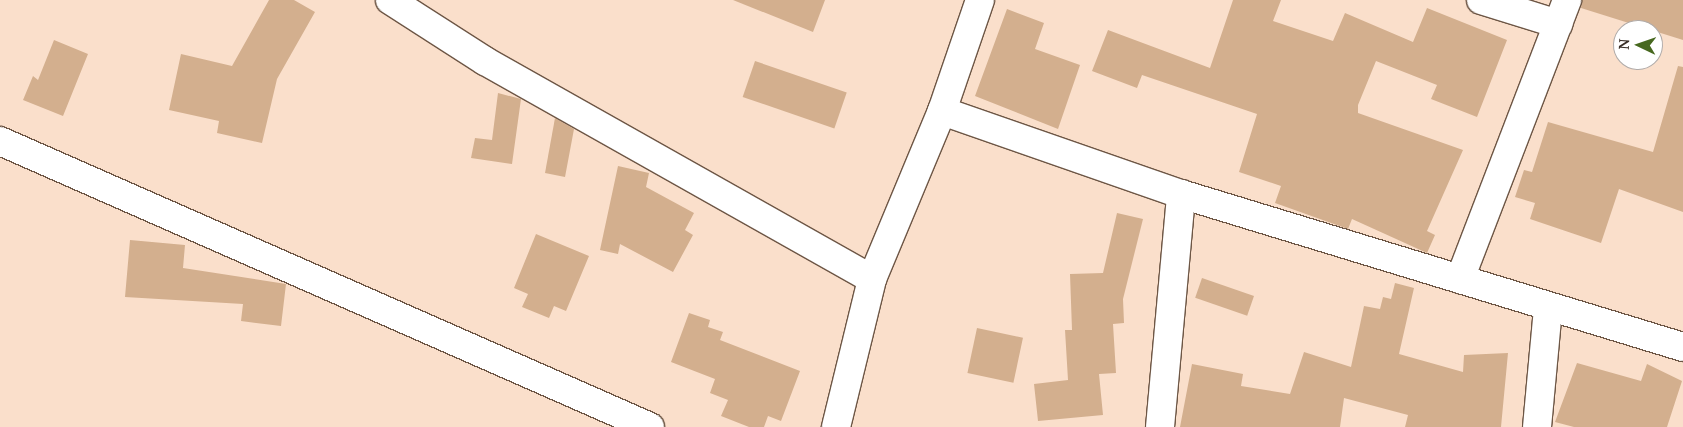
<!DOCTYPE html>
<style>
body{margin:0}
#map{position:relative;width:1683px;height:427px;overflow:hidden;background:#fadfcb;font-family:"Noto Serif",serif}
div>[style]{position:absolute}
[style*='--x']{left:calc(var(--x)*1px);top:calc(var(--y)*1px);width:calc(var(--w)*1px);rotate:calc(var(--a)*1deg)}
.building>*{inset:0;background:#d3af8e;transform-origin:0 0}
.roads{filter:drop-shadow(1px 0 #6d5645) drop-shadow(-1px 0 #6d5645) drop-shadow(0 1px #6d5645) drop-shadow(0 -1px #6d5645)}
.street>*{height:28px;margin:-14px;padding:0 14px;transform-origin:14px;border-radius:14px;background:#fff}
span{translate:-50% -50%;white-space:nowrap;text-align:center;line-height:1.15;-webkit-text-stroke:4.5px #fff;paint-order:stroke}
.north{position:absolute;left:1613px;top:20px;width:50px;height:50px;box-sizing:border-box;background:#fff;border:1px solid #b0aba9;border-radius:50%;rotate:273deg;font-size:14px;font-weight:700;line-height:20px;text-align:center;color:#392e27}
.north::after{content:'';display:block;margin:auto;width:18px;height:22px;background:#47681f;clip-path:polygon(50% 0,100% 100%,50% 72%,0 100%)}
</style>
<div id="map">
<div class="building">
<div style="clip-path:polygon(269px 0,294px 0,315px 12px,277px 79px,262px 143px,217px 133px,219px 121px,169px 110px,181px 54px,232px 66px)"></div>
<div style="clip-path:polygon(733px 0,825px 0,813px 32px)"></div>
<div style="clip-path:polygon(1233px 0,1281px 0,1273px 21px,1333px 41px,1345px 13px,1413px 42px,1427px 8px,1507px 40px,1477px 117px,1431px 99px,1437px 85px,1376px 61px,1358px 105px,1358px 113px,1463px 150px,1427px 231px,1435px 235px,1427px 253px,1352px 219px,1348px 229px,1275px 203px,1281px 186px,1239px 172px,1257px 114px,1142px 75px,1137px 88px,1092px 71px,1108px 30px,1210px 68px)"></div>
<div style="clip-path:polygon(1582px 0,1683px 0,1683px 40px,1581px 8px)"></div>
<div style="clip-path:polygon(1007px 9px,1044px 23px,1035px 49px,1080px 65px,1058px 129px,975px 96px)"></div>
<div style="clip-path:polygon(54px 40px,88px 54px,63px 116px,23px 100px,33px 76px,38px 80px)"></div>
<div style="left:755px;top:61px;width:97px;height:38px;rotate:19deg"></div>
<div style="clip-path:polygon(1678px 66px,1683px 67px,1683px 212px,1619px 189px,1601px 243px,1530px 219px,1535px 203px,1515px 197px,1524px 170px,1532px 172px,1548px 122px,1653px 152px)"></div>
<div style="clip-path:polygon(498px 93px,521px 99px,512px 164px,471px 158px,475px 138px,492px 140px)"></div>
<div style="clip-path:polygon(555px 118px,574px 129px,565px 177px,545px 173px)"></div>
<div style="clip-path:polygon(618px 166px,649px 173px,646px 187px,694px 213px,685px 230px,693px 235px,673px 272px,620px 244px,618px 254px,600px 250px)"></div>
<div style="clip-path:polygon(1117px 213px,1143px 219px,1123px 299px,1124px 323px,1113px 324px,1116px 373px,1099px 374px,1103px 415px,1038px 421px,1034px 384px,1068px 380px,1065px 330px,1072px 330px,1070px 274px,1103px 273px)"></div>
<div style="clip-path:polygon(536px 234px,589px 256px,566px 311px,554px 306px,549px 318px,522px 307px,528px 294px,514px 288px)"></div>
<div style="clip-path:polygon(130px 240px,185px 245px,183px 268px,286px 284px,281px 326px,241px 321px,243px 304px,125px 297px)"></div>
<div style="left:1202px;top:278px;width:55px;height:21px;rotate:19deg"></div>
<div style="clip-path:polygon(1395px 283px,1414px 288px,1399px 354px,1463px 372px,1464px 355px,1508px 353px,1501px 427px,1405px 427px,1408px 415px,1344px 398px,1340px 427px,1180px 427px,1192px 364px,1243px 374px,1241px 386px,1290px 394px,1304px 352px,1351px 367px,1364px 306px,1380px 309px,1383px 297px,1391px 299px)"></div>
<div style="clip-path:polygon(689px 313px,710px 320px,708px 327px,723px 332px,720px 340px,800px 371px,781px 421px,768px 416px,764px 427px,749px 427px,721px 416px,728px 400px,710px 393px,715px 379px,671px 362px)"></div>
<div style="left:977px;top:328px;width:47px;height:46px;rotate:12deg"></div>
<div style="clip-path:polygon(1577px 363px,1641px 381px,1647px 364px,1682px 381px,1667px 427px,1574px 427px,1555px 422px)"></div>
</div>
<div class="roads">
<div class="street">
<div style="--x:390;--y:0;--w:113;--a:32.7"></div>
<div style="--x:485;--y:61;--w:444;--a:29.4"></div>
<div style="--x:1481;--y:0;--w:81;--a:17.3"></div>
<div style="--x:942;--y:111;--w:253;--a:19.2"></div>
<div style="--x:1181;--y:194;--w:525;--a:16.95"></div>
<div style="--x:0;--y:141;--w:710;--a:23.75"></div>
<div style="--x:1460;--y:279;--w:299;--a:-69"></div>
<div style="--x:836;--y:427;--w:152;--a:-76.3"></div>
<div style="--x:872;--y:279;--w:182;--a:-67.4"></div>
<div style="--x:942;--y:111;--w:117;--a:-71.1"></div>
<div style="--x:1160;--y:427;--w:234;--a:-84.8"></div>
<div style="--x:1537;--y:427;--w:120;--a:-84.7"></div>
</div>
</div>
<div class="north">N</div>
</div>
